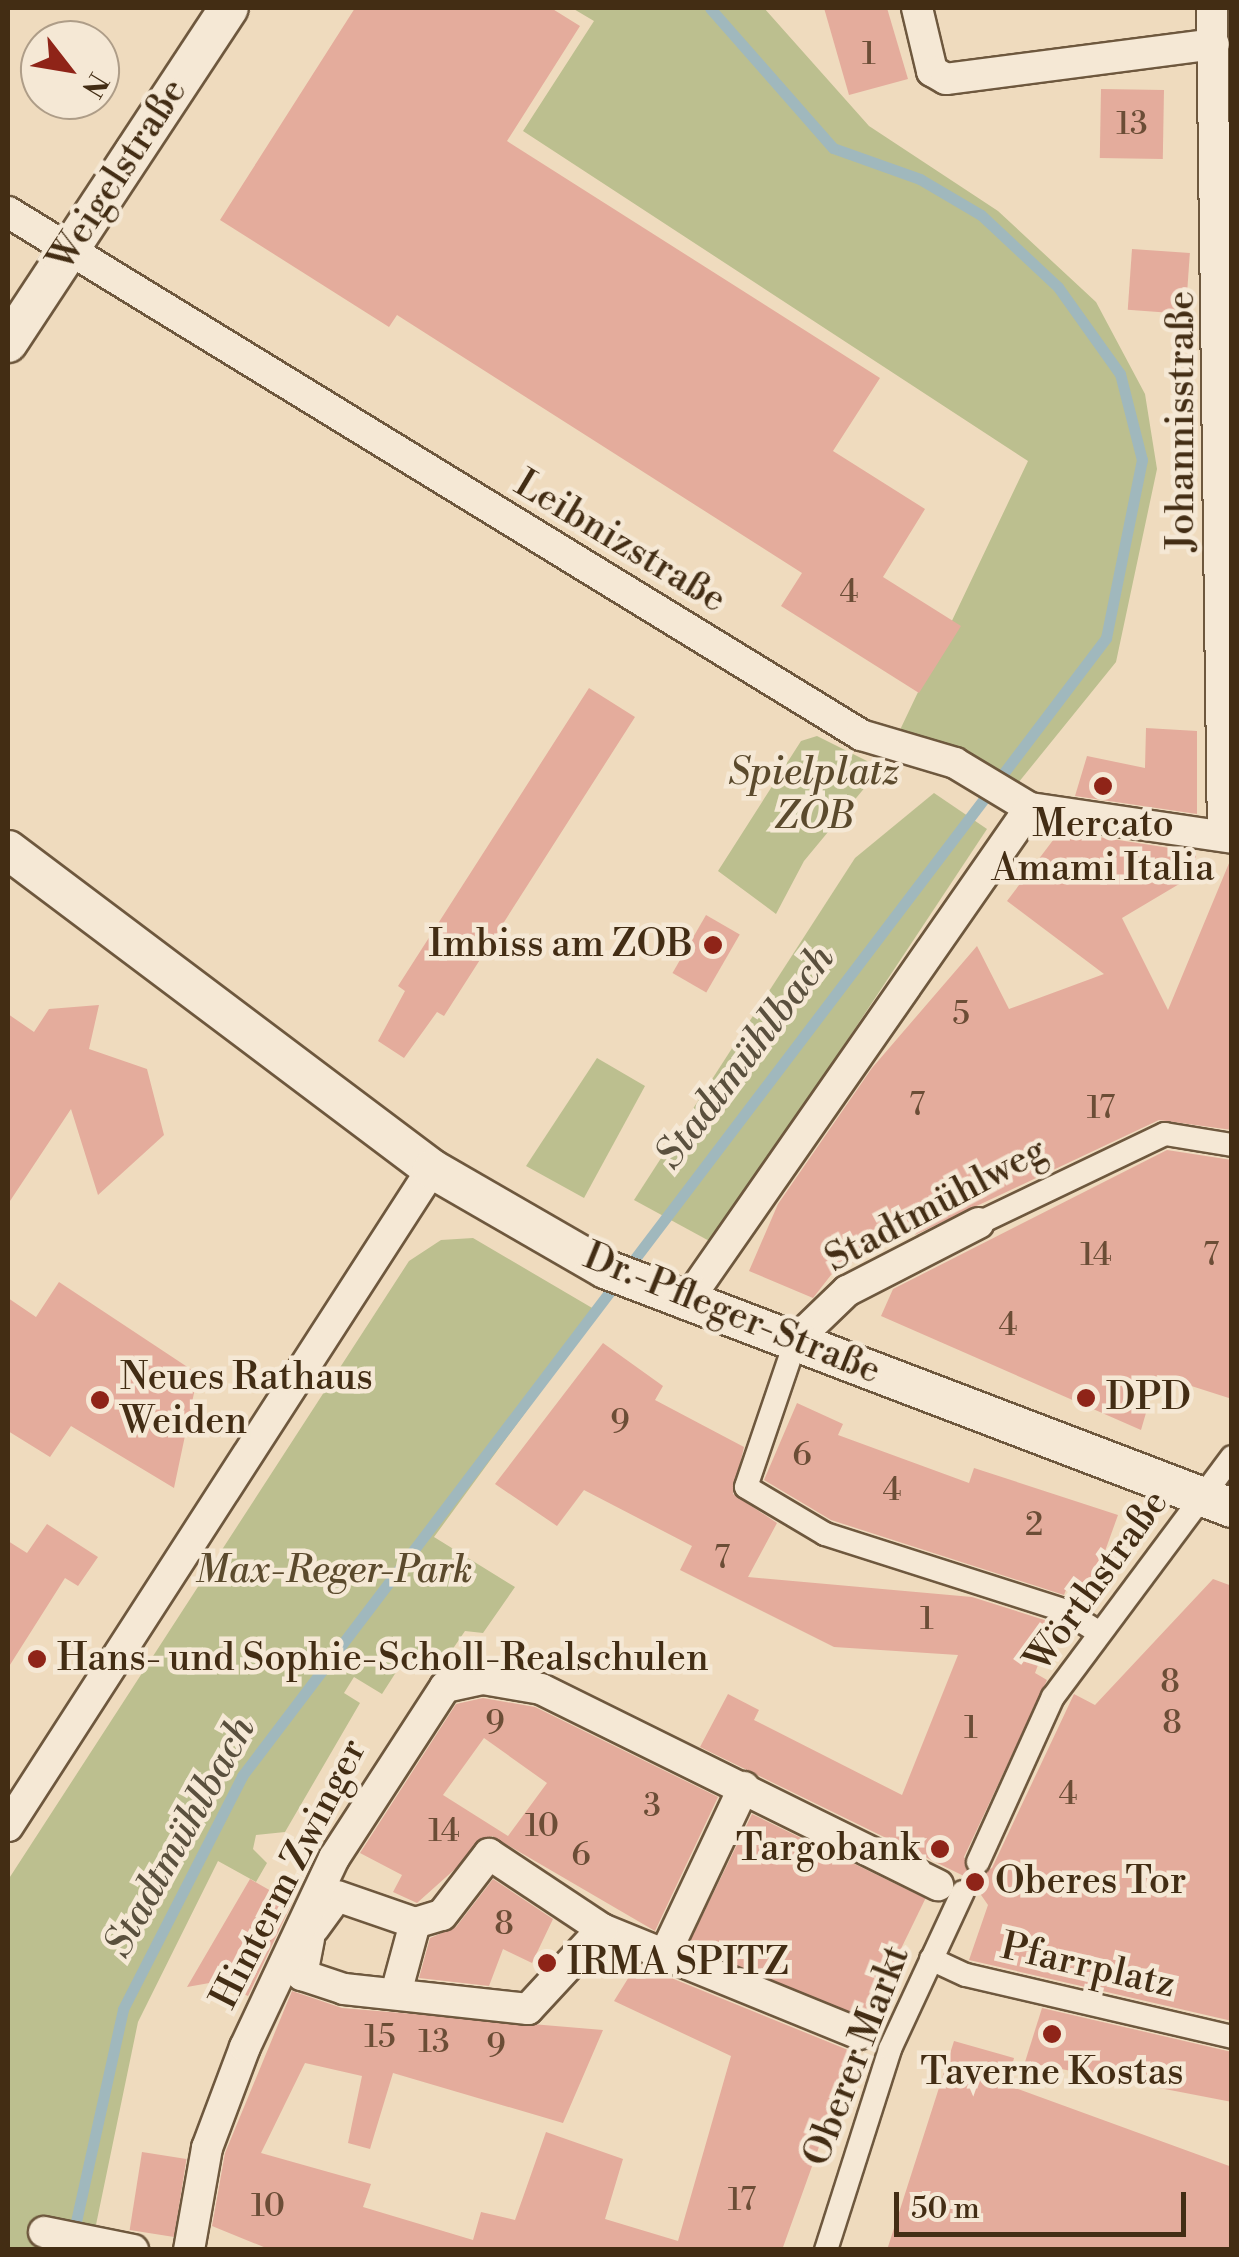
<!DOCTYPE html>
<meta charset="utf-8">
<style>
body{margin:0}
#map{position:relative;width:1239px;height:2257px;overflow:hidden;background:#efdbbe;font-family:"Libre Bodoni",serif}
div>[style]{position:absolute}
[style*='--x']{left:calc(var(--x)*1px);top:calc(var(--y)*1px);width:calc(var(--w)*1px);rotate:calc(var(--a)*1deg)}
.green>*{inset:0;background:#bcbf8f}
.stream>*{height:11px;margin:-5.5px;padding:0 5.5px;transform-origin:5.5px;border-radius:5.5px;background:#a0b8bd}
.building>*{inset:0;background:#e4ac9c;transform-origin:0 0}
.roads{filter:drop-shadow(2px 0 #6e583e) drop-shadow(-2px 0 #6e583e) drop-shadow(0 2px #6e583e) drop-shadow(0 -2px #6e583e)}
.pedestrian>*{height:22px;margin:-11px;padding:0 11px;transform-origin:11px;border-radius:11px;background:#f5e8d5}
.minor>*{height:30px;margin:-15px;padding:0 15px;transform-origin:15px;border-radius:15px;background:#f5e8d5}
.tertiary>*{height:38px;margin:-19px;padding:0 19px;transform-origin:19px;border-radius:19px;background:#f5e8d5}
.dots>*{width:28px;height:28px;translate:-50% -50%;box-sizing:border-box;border:5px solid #f5e8d5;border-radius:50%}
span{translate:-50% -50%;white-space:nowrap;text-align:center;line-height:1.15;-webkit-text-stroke:9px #f5e8d5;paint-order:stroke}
.number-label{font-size:32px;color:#6b4d36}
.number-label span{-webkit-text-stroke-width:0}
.street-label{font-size:38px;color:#432d14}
.park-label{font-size:38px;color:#5b4a2d;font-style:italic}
.poi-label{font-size:38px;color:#432d14}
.right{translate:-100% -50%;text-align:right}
.left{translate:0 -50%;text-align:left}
.water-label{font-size:40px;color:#5a503e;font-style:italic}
.frame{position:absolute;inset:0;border:10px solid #432d14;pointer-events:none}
.north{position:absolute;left:20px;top:20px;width:100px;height:100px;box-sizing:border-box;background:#f5e8d5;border:2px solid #ae9d88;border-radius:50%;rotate:121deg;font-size:28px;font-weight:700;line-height:40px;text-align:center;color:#432d14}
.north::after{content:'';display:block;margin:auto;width:35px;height:45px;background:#8f2418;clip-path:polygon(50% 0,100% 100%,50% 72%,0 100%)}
.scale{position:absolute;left:894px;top:2192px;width:292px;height:45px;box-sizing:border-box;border:5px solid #432d14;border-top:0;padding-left:12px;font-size:30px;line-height:35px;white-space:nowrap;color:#432d14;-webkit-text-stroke:8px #f5e8d5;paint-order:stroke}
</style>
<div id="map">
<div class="green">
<div style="clip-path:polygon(572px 8px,764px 8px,869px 126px,998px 211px,1096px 302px,1145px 394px,1157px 469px,1116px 662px,1014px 788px,899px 732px,1028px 461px,523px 131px,594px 21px)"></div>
<div style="clip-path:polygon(817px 736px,881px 768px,804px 861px,776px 914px,718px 871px,801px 741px)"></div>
<div style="clip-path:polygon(934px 793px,987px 829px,713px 1243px,634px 1200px,855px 858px)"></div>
<div style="clip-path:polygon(597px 1058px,645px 1086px,584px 1198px,526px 1166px)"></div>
<div style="clip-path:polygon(473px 1238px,599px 1312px,434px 1537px,515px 1587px,483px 1633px,465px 1631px,450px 1653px,400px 1666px,382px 1694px,354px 1677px,344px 1693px,360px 1703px,285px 1832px,256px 1835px,253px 1849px,267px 1863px,256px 1882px,218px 1861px,138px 2022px,91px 2249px,8px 2249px,8px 1880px,409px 1261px,441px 1240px)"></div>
</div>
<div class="stream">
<div style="--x:73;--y:2235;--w:231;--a:-77.5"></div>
<div style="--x:123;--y:2009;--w:262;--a:-62.9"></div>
<div style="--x:242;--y:1776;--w:1429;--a:-52.79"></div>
<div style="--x:1106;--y:638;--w:182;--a:-78.6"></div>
<div style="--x:1142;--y:460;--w:89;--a:-104.3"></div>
<div style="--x:1120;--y:374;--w:107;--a:-125.5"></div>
<div style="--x:1058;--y:287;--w:105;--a:-136.9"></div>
<div style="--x:981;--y:215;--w:71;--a:-149.5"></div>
<div style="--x:920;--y:179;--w:92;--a:-160.4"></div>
<div style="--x:833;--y:148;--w:186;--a:-131.3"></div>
</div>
<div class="building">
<div style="clip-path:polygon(355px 8px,551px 8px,580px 26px,507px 141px,880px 378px,833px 451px,925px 509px,883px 577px,961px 626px,919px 693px,781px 606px,802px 573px,397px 315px,389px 327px,220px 220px)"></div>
<div style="clip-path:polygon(824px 8px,887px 8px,908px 79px,849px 95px)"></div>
<div style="left:1101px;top:89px;width:63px;height:69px;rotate:1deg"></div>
<div style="left:1132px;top:249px;width:58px;height:61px;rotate:4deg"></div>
<div style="clip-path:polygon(589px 688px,635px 717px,444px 1016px,437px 1012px,404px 1058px,378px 1041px,405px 991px,398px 986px)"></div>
<div style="clip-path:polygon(1146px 728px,1197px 731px,1197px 814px,1075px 796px,1087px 756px,1145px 768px)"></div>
<div style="clip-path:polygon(1060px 831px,1196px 852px,1196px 874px,1122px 918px,1168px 1010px,1232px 856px,1232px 1130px,1159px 1120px,915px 1235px,919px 1225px,831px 1275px,813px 1298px,749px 1271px,778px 1204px,872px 1068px,977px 946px,1009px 1009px,1104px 974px,1007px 901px)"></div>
<div style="left:706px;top:915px;width:39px;height:67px;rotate:30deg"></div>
<div style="clip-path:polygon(99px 1005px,89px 1049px,147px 1069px,164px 1135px,98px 1195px,71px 1109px,8px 1204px,8px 1014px,34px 1032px,49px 1009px)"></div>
<div style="clip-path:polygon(1167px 1150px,1232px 1160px,1232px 1399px,1157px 1375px,1141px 1430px,881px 1316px,893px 1289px)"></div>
<div style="clip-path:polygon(59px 1282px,198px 1374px,174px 1488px,71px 1426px,50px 1457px,8px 1431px,8px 1298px,36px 1317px)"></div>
<div style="clip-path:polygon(603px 1343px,663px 1386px,655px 1400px,744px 1447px,733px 1494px,777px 1523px,748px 1577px,972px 1597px,1054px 1623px,1035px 1673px,1047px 1680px,964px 1857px,973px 1876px,992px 1868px,1074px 1694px,1095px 1705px,1213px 1579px,1232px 1586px,1232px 2021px,969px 1960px,988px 1905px,970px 1879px,700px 1747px,728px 1694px,759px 1710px,754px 1720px,902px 1795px,958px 1655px,834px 1647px,680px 1570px,692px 1546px,584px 1490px,557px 1526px,495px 1484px)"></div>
<div style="clip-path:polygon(797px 1403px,843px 1424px,838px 1435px,969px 1483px,974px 1468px,1118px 1515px,1090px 1593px,1068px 1585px,1064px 1595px,831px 1520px,764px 1480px)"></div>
<div style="clip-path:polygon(47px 1524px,98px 1557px,78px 1586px,65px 1578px,8px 1668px,8px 1541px,27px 1553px)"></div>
<div style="clip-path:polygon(evenodd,483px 1698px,535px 1707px,718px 1797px,655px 1931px,492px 1836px,417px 1903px,393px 1892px,402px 1875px,360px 1853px,456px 1704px,483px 1698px,484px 1738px,547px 1783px,508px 1836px,443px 1795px,484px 1738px)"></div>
<div style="left:752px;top:1814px;width:193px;height:145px;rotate:26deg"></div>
<div style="clip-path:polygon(250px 1879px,292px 1903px,248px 1996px,215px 1982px,187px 1987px)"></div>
<div style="clip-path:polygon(493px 1879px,553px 1919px,532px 1963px,503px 1949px,489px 1986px,419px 1978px,430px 1938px,456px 1927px)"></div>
<div style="clip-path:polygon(637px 1964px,853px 2052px,782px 2250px,271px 2250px,212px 2226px,225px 2153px,292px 1991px,342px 2008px,603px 2030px,563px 2123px,393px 2073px,370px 2149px,348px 2143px,362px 2076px,305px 2063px,261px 2153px,371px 2184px,363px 2207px,473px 2240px,481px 2212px,515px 2220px,546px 2132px,623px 2159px,605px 2219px,678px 2241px,731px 2056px,614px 2001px)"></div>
<div style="clip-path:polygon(1042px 2008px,1232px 2052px,1232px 2102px,1025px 2062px)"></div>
<div style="clip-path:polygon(954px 2041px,1014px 2058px,1007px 2085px,1232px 2167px,1232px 2250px,887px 2250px)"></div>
<div style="left:142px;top:2152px;width:45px;height:79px;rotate:9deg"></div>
</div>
<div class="roads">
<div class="pedestrian">
<div style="--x:979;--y:1223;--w:206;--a:-25.6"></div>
<div style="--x:1165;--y:1134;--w:68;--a:9.3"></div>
<div style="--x:796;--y:1340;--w:155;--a:108.8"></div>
<div style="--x:746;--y:1487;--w:92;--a:30.7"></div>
<div style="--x:825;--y:1534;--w:250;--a:17.7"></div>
<div style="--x:1063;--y:1610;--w:38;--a:32"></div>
<div style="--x:978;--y:1862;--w:181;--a:-65.6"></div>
<div style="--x:1053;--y:1697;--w:299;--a:-53.3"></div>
<div style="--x:931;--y:1959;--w:38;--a:25"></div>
<div style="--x:966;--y:1975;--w:273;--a:13.1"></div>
<div style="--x:826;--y:2250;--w:211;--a:-72.3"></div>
<div style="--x:890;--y:2049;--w:173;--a:-65.1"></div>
</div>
<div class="minor">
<div style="--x:917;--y:8;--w:65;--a:76.6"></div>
<div style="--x:932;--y:71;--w:16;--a:30"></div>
<div style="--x:946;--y:79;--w:270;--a:-7.4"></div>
<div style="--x:1212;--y:8;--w:828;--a:89.24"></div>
<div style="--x:8;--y:212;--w:1001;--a:31.51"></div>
<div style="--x:861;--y:735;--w:98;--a:16.6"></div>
<div style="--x:955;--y:763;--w:87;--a:31"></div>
<div style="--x:1030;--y:808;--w:204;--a:8.4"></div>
<div style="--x:685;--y:1304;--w:604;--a:-55.18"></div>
<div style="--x:796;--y:1340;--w:71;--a:-43.9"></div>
<div style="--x:847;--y:1291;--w:148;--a:-27.3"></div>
<div style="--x:8;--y:1826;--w:782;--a:-57.16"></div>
<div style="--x:314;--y:1928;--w:39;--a:-54"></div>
<div style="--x:337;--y:1896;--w:83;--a:19.1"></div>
<div style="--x:309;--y:1939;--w:37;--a:101"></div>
<div style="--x:302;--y:1975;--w:44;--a:18.4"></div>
<div style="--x:344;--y:1989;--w:185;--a:6.2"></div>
<div style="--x:528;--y:2009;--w:109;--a:-47.2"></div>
<div style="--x:602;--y:1929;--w:278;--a:22.2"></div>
<div style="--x:664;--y:1956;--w:187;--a:-64.7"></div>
<div style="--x:396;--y:1993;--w:73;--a:-74.8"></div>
<div style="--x:415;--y:1923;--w:28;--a:-17"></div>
<div style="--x:442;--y:1915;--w:77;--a:-52.4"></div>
<div style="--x:489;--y:1854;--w:136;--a:33.6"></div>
<div style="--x:44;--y:2232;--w:91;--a:11.4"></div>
<div style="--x:189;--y:2250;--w:104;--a:-80"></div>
<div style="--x:207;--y:2148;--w:108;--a:-69.4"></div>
<div style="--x:245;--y:2047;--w:209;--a:-64.8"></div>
<div style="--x:334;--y:1858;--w:204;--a:-57"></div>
<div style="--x:445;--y:1687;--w:39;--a:-12"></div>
<div style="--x:483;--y:1679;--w:59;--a:9.8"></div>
<div style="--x:541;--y:1689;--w:443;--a:26.3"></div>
</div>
<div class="tertiary">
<div style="--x:8;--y:343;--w:401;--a:-56.6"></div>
<div style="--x:8;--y:850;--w:531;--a:36.96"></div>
<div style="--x:432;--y:1169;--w:200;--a:30"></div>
<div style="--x:605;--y:1269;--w:671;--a:20.87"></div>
</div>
</div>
<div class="dots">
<div style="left:1103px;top:786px;background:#8f2418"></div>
<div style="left:713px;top:945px;background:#8f2418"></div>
<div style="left:1086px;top:1398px;background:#8f2418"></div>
<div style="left:100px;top:1400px;background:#8f2418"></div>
<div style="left:37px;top:1659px;background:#8f2418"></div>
<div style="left:940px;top:1849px;background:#8f2418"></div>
<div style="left:975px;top:1882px;background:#8f2418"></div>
<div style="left:547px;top:1963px;background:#8f2418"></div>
<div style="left:1052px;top:2034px;background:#8f2418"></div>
</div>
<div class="number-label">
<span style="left:869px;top:54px">1</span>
<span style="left:1132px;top:124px">13</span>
<span style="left:849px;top:592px">4</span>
<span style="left:961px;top:1014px">5</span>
<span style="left:917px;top:1105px">7</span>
<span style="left:1101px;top:1108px">17</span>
<span style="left:1096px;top:1255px">14</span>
<span style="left:1211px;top:1255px">7</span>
<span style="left:1008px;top:1325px">4</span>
<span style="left:620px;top:1422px">9</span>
<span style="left:802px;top:1455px">6</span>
<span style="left:892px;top:1490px">4</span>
<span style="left:1034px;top:1525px">2</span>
<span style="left:722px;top:1558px">7</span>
<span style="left:927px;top:1619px">1</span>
<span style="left:1170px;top:1682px">8</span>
<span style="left:495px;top:1723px">9</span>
<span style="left:1172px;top:1723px">8</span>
<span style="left:971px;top:1728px">1</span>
<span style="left:1068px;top:1794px">4</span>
<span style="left:652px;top:1806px">3</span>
<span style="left:542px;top:1826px">10</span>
<span style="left:444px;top:1831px">14</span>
<span style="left:581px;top:1855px">6</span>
<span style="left:504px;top:1924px">8</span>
<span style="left:380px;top:2037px">15</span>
<span style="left:434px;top:2042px">13</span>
<span style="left:496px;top:2046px">9</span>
<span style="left:742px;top:2200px">17</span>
<span style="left:268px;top:2206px">10</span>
</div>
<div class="street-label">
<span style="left:118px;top:175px;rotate:-57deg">Weigelstraße</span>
<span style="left:1182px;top:421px;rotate:-90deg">Johannisstraße</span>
<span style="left:620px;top:542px;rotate:31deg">Leibnizstraße</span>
<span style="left:936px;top:1205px;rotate:-28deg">Stadtmühlweg</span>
<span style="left:732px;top:1314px;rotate:22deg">Dr.-Pfleger-Straße</span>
<span style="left:1097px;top:1581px;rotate:-54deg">Wörthstraße</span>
<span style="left:289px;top:1874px;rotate:-63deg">Hinterm Zwinger</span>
<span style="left:1088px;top:1966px;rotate:13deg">Pfarrplatz</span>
<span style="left:857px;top:2056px;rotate:-69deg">Oberer Markt</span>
</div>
<div class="park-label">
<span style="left:814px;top:795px">Spielplatz<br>ZOB</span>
<span style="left:334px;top:1571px">Max-Reger-Park</span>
</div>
<div class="poi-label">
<span style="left:1103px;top:847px">Mercato<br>Amami Italia</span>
<span class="right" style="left:693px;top:945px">Imbiss am ZOB</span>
<span class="left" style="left:120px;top:1400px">Neues Rathaus<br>Weiden</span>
<span class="left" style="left:1106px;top:1398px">DPD</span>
<span class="left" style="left:57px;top:1659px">Hans- und Sophie-Scholl-Realschulen</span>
<span class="right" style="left:920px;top:1849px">Targobank</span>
<span class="left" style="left:995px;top:1882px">Oberes Tor</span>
<span class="left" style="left:567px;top:1963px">IRMA SPITZ</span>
<span style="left:1052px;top:2073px">Taverne Kostas</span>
</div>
<div class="water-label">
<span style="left:745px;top:1057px;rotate:-53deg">Stadtmühlbach</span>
<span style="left:180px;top:1837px;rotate:-61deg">Stadtmühlbach</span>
</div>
<div class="frame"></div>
<div class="north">N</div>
<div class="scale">50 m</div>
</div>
